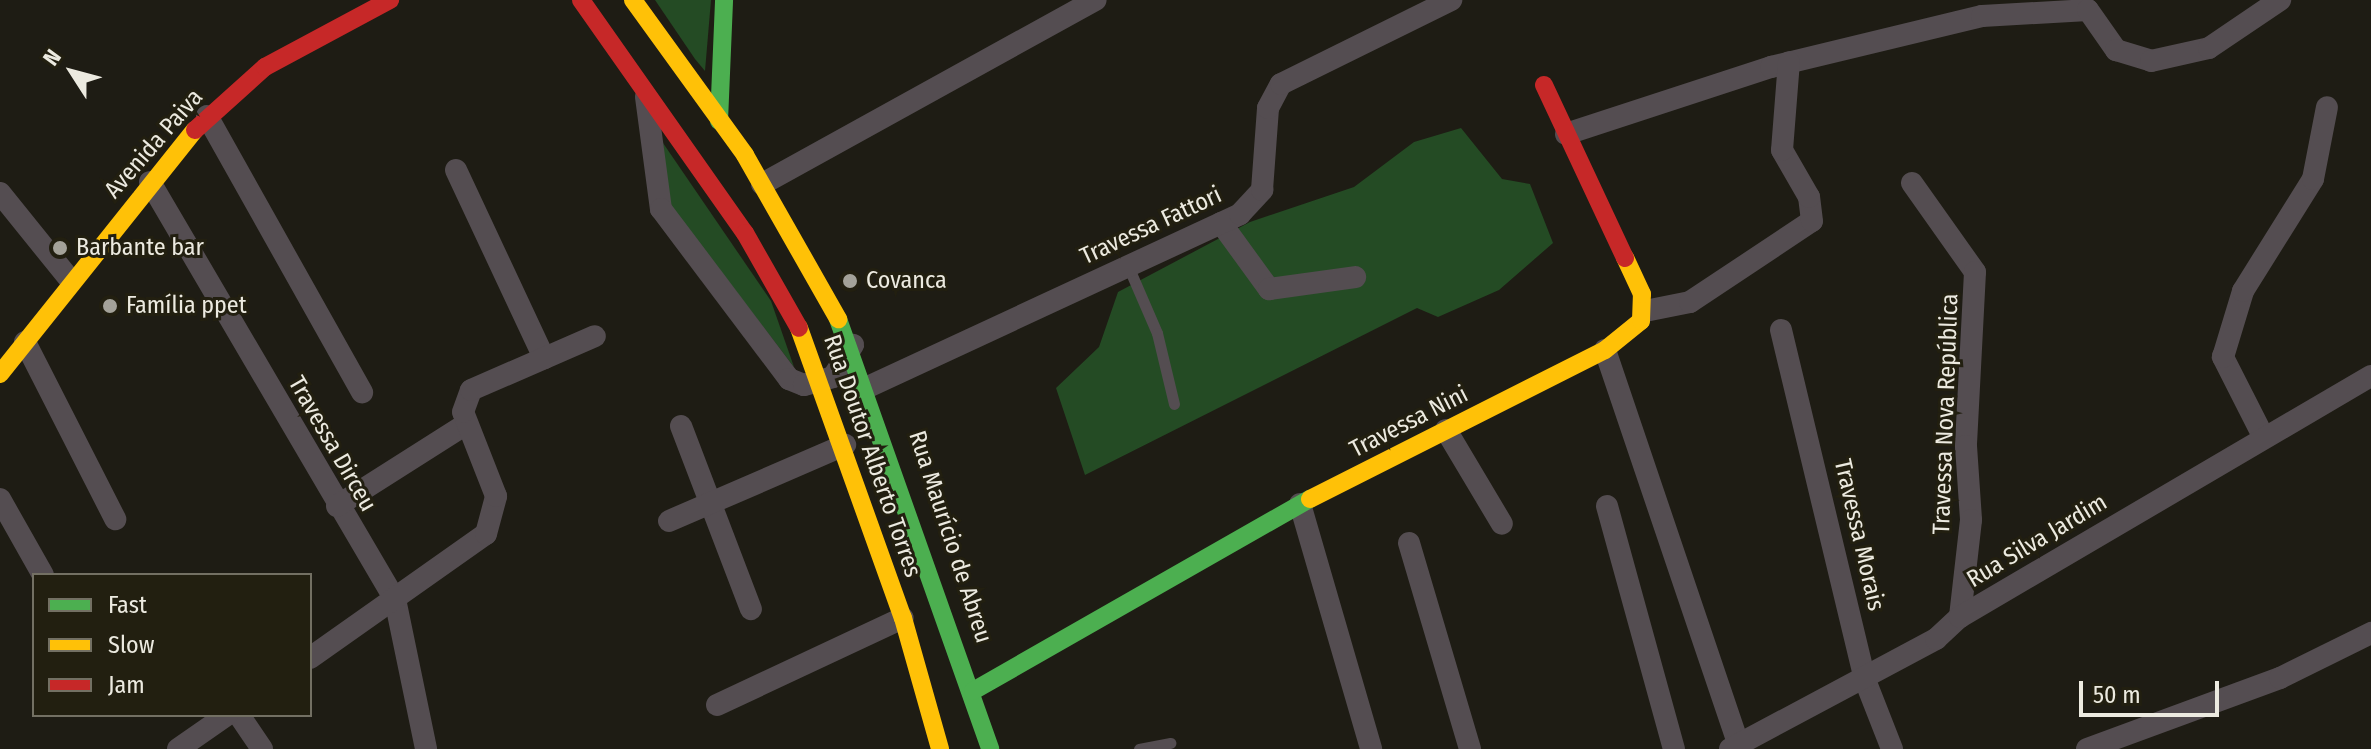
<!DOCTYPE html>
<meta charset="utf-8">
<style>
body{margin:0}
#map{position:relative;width:2371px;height:749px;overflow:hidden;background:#1e1c14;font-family:"Fira Sans Condensed",sans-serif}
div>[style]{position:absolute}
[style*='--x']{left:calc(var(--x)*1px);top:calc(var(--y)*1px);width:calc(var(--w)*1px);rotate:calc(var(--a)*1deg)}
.green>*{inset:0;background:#244b24}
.lane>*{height:11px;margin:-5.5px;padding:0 5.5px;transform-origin:5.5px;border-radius:5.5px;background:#544d51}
.street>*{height:22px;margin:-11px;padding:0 11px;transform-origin:11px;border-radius:11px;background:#544d51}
.fast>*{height:18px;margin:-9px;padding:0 9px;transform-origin:9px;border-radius:9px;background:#4caf50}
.slow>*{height:18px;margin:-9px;padding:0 9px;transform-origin:9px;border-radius:9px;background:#ffc107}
.jam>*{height:18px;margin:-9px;padding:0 9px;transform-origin:9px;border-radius:9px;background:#c62828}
.dots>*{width:22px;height:22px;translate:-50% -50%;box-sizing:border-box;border:4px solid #221f10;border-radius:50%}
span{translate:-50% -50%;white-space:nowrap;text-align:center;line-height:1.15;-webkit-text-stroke:6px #221f10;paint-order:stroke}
.street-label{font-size:24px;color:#eceae0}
.poi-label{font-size:24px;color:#eceae0}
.left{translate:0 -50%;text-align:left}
.legend{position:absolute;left:32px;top:573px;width:280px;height:144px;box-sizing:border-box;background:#221f10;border:2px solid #737063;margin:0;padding:10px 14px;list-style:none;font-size:24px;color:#eceae0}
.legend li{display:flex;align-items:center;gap:16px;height:40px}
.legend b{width:40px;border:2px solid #737063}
.north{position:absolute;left:32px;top:32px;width:80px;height:80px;-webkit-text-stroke:6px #221f10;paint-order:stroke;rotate:306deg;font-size:22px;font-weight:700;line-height:32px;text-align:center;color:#eceae0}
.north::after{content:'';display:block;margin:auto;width:28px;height:36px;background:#eceae0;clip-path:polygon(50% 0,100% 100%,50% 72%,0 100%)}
.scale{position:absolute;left:2079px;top:681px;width:140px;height:36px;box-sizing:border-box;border:4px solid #eceae0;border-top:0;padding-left:10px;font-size:24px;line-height:28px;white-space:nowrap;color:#eceae0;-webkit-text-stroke:6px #221f10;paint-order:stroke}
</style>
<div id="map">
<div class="green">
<div style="clip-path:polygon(655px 0,711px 0,705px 71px,695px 59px)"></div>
<div style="clip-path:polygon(1461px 128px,1502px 179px,1530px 184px,1553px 243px,1499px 290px,1438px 317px,1417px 308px,1085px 475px,1056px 388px,1099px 347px,1118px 292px,1250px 222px,1354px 187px,1414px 142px)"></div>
<div style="clip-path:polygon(663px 143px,771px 301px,794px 367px,668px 203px)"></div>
</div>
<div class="lane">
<div style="--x:1128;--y:266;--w:73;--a:66.6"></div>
<div style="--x:1157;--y:333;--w:73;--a:76.5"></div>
<div style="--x:1139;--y:749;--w:32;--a:-11"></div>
</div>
<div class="street">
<div style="--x:646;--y:97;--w:113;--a:82.4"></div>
<div style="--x:661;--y:209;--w:213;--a:53"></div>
<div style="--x:789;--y:379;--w:16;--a:22"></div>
<div style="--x:804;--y:385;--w:30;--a:-15"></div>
<div style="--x:833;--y:377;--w:38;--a:-58"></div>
<div style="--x:207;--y:116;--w:317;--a:60.7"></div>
<div style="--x:1566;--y:134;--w:216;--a:-18.1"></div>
<div style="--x:1771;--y:67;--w:217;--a:-13.6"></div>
<div style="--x:1982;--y:16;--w:106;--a:-3.2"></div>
<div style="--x:2088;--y:10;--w:49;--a:55"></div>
<div style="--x:2116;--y:50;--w:37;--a:17"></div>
<div style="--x:2151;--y:61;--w:59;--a:-12.6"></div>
<div style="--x:2209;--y:48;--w:86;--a:-34.1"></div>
<div style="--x:456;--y:170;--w:208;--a:64.9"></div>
<div style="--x:150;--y:182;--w:484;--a:59.6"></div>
<div style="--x:395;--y:599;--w:153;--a:78.3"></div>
<div style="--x:1912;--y:183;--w:109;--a:54.7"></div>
<div style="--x:1975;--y:272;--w:174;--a:93"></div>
<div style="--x:1966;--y:446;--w:74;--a:86.1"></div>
<div style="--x:1971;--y:520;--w:98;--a:96.5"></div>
<div style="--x:762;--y:184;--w:381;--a:-28.9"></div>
<div style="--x:0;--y:193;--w:113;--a:51.1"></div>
<div style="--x:1221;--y:223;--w:82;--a:54"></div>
<div style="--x:1269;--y:289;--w:87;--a:-7.9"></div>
<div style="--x:1645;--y:311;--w:46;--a:-11.3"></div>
<div style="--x:1690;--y:302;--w:146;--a:-33.6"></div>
<div style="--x:1812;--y:221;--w:24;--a:-97"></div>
<div style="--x:1809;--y:197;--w:54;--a:-119.9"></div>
<div style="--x:1782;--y:150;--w:88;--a:-85.5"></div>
<div style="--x:1781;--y:330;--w:360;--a:76.5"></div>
<div style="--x:1865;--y:680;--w:74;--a:68.6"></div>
<div style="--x:25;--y:342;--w:199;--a:63"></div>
<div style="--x:1605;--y:350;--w:416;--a:71.3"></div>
<div style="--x:870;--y:386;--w:408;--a:-24.9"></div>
<div style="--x:1240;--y:214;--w:33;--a:-47"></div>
<div style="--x:1262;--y:190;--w:82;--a:-85.8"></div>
<div style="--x:1268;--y:108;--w:27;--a:-62"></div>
<div style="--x:1281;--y:84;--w:190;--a:-26.3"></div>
<div style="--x:681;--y:426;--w:196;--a:69.1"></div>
<div style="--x:1446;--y:430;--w:109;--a:59.2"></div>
<div style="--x:2263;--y:436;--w:89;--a:-116.9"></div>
<div style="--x:2223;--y:357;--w:69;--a:-73.1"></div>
<div style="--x:2243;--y:291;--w:132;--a:-58"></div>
<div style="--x:2313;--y:179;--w:73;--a:-79"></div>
<div style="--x:0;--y:499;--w:87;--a:60.5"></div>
<div style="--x:1300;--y:504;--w:255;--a:73.8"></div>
<div style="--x:337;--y:506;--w:153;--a:-32.4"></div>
<div style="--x:1607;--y:506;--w:252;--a:74.6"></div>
<div style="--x:669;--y:521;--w:192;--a:-23.4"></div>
<div style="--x:1409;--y:543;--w:215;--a:73.5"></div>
<div style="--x:310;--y:658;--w:215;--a:-35.2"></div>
<div style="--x:486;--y:534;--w:39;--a:-75"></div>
<div style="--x:496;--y:496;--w:90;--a:-111.4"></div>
<div style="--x:463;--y:412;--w:23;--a:-70"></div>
<div style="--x:471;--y:390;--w:135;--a:-23.5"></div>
<div style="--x:717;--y:705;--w:205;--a:-25.1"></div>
<div style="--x:239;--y:715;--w:41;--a:55.9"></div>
<div style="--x:178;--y:749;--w:60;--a:-34.8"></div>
<div style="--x:1730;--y:749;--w:234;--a:-28.1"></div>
<div style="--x:1936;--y:639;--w:33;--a:-43"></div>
<div style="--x:1960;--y:617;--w:476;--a:-30.4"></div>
<div style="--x:2087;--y:749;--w:206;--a:-20.2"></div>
<div style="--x:2280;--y:678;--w:102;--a:-26.3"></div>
</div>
<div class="fast">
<div style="--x:719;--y:121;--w:121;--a:-87.6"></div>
<div style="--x:838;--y:319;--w:456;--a:70.5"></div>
<div style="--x:973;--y:691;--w:388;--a:-29.7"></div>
</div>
<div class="slow">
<div style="--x:633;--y:0;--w:191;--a:54.1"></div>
<div style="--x:745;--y:155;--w:189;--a:60.4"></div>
<div style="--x:799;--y:328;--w:308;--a:70.3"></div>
<div style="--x:903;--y:618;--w:136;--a:74.2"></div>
<div style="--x:0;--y:374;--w:312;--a:-51.4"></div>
<div style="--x:1310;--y:499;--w:330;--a:-26.8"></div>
<div style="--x:1605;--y:350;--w:46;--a:-38.9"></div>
<div style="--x:1641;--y:321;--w:27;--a:-88"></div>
<div style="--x:1642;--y:294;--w:40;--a:-115"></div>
</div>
<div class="jam">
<div style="--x:581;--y:0;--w:285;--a:54.9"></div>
<div style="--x:745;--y:233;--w:109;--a:60.4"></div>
<div style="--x:1544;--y:85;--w:191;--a:64.9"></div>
<div style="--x:195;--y:130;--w:94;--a:-42"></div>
<div style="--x:265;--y:67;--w:142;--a:-28.2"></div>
</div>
<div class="dots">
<div style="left:60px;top:248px;background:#a4a299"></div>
<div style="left:850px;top:281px;background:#a4a299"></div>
<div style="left:110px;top:306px;background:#a4a299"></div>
</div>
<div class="street-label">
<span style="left:154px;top:144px;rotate:-49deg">Avenida Paiva</span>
<span style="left:1151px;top:226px;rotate:-25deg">Travessa Fattori</span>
<span style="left:1946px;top:414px;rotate:-88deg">Travessa Nova República</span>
<span style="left:1409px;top:422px;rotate:-27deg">Travessa Nini</span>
<span style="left:332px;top:444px;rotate:60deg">Travessa Dirceu</span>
<span style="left:872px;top:456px;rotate:71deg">Rua Doutor Alberto Torres</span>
<span style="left:1859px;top:535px;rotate:77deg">Travessa Morais</span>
<span style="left:950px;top:537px;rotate:72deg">Rua Maurício de Abreu</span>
<span style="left:2037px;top:541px;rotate:-31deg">Rua Silva Jardim</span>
</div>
<div class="poi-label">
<span class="left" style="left:76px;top:248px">Barbante bar</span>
<span class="left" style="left:866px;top:281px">Covanca</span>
<span class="left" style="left:126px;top:306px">Família ppet</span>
</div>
<ul class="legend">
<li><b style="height:10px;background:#4caf50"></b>Fast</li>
<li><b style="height:10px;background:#ffc107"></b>Slow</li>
<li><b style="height:10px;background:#c62828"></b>Jam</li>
</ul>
<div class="north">N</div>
<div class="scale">50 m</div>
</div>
